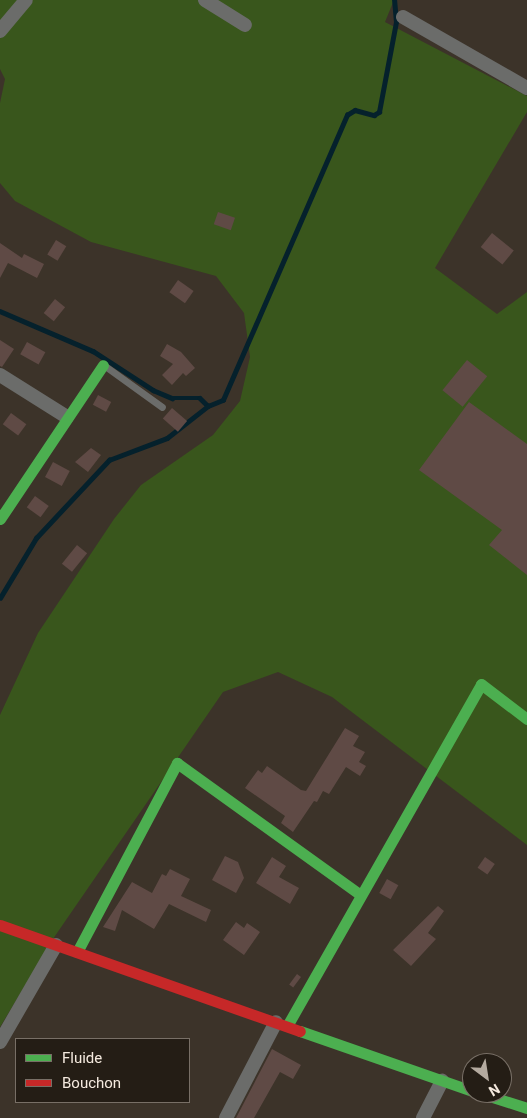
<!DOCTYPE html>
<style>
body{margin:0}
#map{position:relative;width:527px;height:1118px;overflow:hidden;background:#3c3329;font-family:Roboto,sans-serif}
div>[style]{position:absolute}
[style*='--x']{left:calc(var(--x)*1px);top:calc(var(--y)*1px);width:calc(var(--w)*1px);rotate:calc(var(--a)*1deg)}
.green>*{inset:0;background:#39561c}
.stream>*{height:4.5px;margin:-2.25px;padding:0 2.25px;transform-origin:2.25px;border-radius:2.25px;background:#05212c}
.building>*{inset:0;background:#5f4a45;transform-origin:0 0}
.lane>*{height:7px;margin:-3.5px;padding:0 3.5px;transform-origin:3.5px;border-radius:3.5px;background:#6b6c6a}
.street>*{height:14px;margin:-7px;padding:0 7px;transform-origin:7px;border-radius:7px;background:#6b6c6a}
.fast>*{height:11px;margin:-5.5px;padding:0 5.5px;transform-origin:5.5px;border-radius:5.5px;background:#4caf50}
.jam>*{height:11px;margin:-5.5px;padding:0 5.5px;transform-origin:5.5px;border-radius:5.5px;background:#c62828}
span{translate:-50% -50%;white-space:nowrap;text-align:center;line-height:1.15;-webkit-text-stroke:4.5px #241d15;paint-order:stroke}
.legend{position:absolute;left:15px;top:1038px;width:175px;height:65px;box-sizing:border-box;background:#241d15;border:1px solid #786f66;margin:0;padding:6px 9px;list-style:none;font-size:15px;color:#f5eadf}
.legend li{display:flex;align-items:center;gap:10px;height:25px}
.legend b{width:25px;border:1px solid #786f66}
.north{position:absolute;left:462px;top:1053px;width:50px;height:50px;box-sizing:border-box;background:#241d15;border:1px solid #786f66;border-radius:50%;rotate:149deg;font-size:14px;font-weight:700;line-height:20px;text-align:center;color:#f5eadf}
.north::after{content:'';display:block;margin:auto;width:18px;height:22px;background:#b4aa9f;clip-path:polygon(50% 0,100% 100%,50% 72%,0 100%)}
</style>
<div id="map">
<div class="green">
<div style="clip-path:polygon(0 0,394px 0,385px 22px,527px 96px,527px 112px,435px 268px,497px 314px,527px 292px,527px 845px,332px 697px,278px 672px,223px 692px,55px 936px,0 1027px,0 715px,38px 633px,114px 519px,141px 485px,213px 435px,240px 401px,250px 357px,244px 313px,216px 276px,91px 242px,15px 201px,0 183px,0 103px,5px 79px,0 69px)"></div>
</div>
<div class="stream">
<div style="--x:0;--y:311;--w:101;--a:23.3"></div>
<div style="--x:93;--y:351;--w:72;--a:33"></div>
<div style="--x:153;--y:390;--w:21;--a:23"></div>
<div style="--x:172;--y:398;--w:28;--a:0"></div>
<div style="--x:200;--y:398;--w:11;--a:45"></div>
<div style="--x:208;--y:406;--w:16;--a:-22"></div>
<div style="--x:223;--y:400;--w:311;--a:-66.5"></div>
<div style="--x:347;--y:115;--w:9;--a:-32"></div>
<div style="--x:355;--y:110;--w:20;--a:15"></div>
<div style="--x:374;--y:115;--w:6;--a:-31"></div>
<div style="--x:379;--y:112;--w:92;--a:-79.3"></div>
<div style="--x:396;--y:22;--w:22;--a:-95"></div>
<div style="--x:0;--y:598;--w:70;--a:-59"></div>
<div style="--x:36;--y:538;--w:107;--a:-46.9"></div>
<div style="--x:109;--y:460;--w:62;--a:-20.8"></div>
<div style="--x:167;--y:438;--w:52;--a:-38"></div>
</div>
<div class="building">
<div style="left:218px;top:212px;width:18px;height:13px;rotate:19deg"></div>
<div style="left:492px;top:233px;width:28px;height:18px;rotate:39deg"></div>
<div style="left:56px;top:240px;width:12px;height:17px;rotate:31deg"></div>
<div style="clip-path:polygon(0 243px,22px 258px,24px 254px,44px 264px,37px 278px,8px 263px,0 278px)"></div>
<div style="left:178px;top:280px;width:19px;height:15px;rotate:35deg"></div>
<div style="left:55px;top:299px;width:13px;height:18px;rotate:39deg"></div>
<div style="clip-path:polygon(0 340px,14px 349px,2px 367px,0 366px)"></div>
<div style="left:27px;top:342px;width:21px;height:14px;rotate:29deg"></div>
<div style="clip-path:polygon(167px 344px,181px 352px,195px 368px,186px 376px,183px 373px,172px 385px,162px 375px,173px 364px,160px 356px)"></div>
<div style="left:467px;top:360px;width:26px;height:39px;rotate:39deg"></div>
<div style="left:98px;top:395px;width:15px;height:11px;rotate:28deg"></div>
<div style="clip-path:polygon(469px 402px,527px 444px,527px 575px,489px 545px,502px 530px,419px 470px)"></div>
<div style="left:172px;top:408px;width:20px;height:14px;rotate:41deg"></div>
<div style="left:11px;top:413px;width:19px;height:14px;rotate:36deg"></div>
<div style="clip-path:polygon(91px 448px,101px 455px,88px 472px,75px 462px)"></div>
<div style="left:53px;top:462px;width:19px;height:17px;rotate:28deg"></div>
<div style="left:35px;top:496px;width:17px;height:14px;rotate:36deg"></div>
<div style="left:77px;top:545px;width:13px;height:24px;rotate:39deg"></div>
<div style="clip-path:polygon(345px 728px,359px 736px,353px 746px,365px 752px,359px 762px,366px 766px,360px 776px,346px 767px,329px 794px,323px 791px,317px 802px,314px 801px,293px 832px,281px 823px,285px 816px,245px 788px,258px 770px,262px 773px,267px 766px,301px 790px,306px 791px)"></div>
<div style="clip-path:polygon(225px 856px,238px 862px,244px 878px,236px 893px,212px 880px)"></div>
<div style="clip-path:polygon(272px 857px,286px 866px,279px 877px,299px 888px,290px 904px,256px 883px)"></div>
<div style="left:485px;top:857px;width:12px;height:13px;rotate:35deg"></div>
<div style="clip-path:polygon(170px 869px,190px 879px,181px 896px,211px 910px,206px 922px,169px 904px,154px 929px,122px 910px,115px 931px,103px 927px,132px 882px,152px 893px,162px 874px,166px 876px)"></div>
<div style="left:387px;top:879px;width:13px;height:16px;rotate:29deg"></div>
<div style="clip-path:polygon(438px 906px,444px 911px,428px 933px,436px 939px,411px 966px,393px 950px)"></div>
<div style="clip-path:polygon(236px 922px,244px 928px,247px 923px,260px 932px,244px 955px,223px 940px)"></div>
<div style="left:297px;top:974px;width:5px;height:13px;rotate:37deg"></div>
<div style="clip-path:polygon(272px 1049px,301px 1065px,293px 1079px,280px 1072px,254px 1118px,236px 1118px)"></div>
</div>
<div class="lane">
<div style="--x:105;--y:366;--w:70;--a:35.7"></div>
</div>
<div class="street">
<div style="--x:205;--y:0;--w:47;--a:32"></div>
<div style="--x:403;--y:17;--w:143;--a:29.8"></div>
<div style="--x:0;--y:31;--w:40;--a:-50"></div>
<div style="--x:0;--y:375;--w:79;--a:32.1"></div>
<div style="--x:0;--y:1042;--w:112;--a:-60"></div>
<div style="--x:226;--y:1118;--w:108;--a:-62.5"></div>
<div style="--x:423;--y:1118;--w:42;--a:-62.8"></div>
</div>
<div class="fast">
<div style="--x:0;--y:519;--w:185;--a:-56.2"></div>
<div style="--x:77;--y:952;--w:214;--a:-62.1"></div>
<div style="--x:177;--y:763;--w:226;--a:35.7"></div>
<div style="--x:287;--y:1026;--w:393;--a:-60.4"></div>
<div style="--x:481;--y:684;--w:58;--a:37.3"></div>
<div style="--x:300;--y:1031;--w:182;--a:19.2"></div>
<div style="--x:480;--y:1093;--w:49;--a:17.7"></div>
</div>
<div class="jam">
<div style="--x:0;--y:925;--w:318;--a:19.5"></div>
</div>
<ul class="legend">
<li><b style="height:6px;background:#4caf50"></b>Fluide</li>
<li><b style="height:6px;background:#c62828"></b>Bouchon</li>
</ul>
<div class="north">N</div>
</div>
